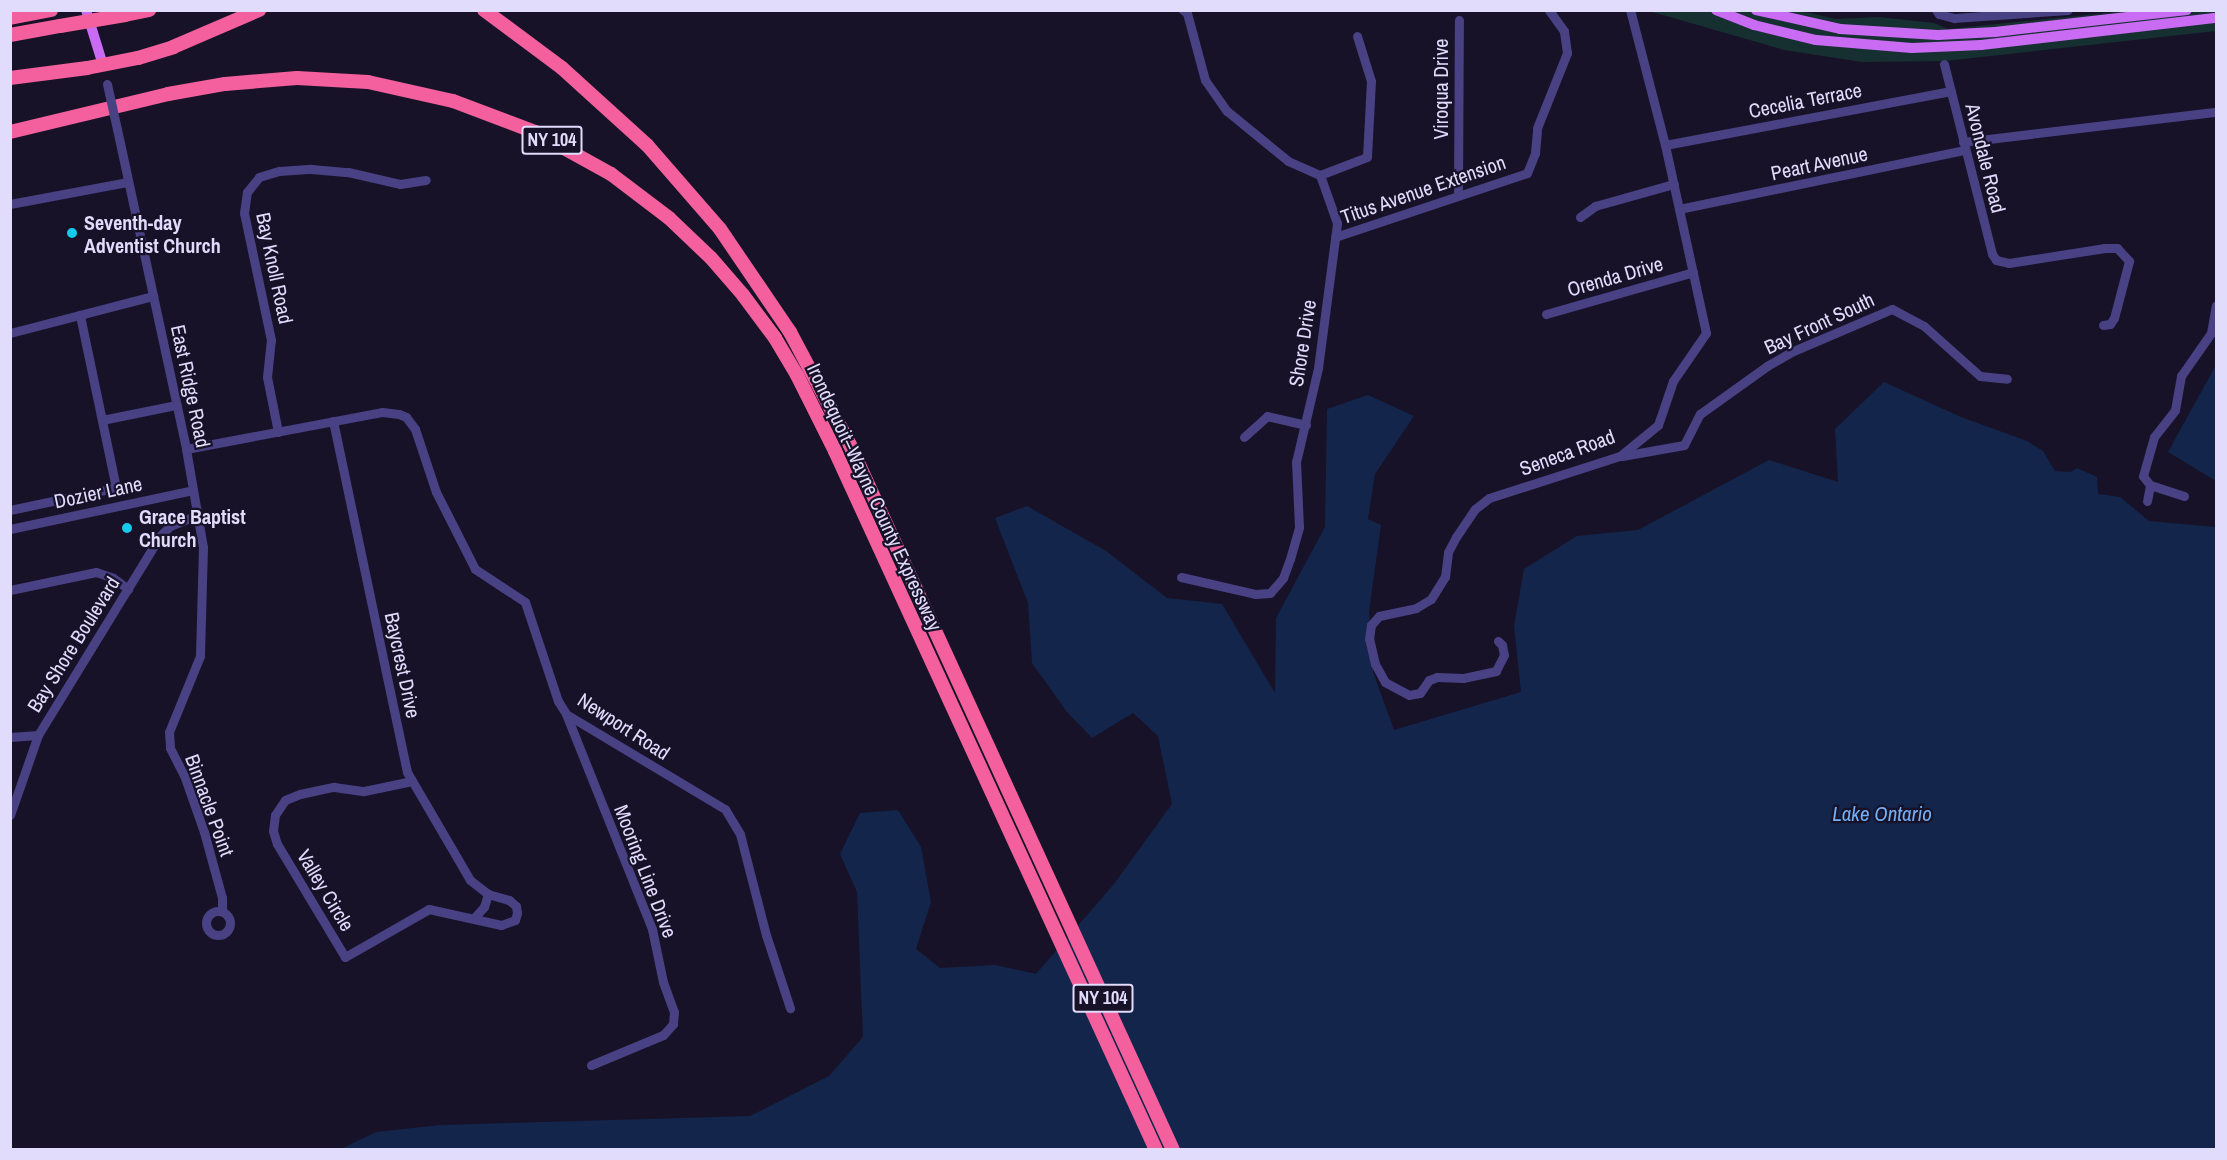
<!DOCTYPE html>
<meta charset="utf-8">
<style>
body{margin:0}
#map{position:relative;width:2227px;height:1160px;overflow:hidden;background:#171228;font-family:"Archivo Narrow",sans-serif}
div>[style]{position:absolute}
[style*='--x']{left:calc(var(--x)*1px);top:calc(var(--y)*1px);width:calc(var(--w)*1px);rotate:calc(var(--a)*1deg)}
.green>*{inset:0;background:#163031}
.water>*{inset:0;background:#13254b}
.minor>*{height:9px;margin:-4.5px;padding:0 4.5px;transform-origin:4.5px;border-radius:4.5px;background:#484183}
.minor>.ring{margin:-4.5px;padding:0;box-sizing:content-box;background:none;border:9px solid #484183;border-radius:50%}
.major>*{height:10px;margin:-5px;padding:0 5px;transform-origin:5px;border-radius:5px;background:#ca6bf4}
.highway>*{height:14px;margin:-7px;padding:0 7px;transform-origin:7px;border-radius:7px;background:#f3609d}
.minor-bridge>*{height:9px;margin:-4.5px;padding:0 4.5px;transform-origin:4.5px;border-radius:4.5px;background:#484183}
.highway-bridge>*{height:14px;margin:-7px;padding:0 7px;transform-origin:7px;border-radius:7px;background:#f3609d}
.dots>*{width:16px;height:16px;translate:-50% -50%;box-sizing:border-box;border:3px solid #171228;border-radius:50%}
span{translate:-50% -50%;white-space:nowrap;text-align:center;line-height:1.15;-webkit-text-stroke:4.5px #171228;paint-order:stroke}
.shield-label span{padding:2px 4px;background:#171228;border:2px solid;border-radius:4px;-webkit-text-stroke-width:0}
.shield-label{font-size:18px;color:#e1dcfc;font-weight:700}
.street-label{font-size:20px;color:#e1dcfc}
.poi-label{font-size:20px;color:#e1dcfc;font-weight:700}
.left{translate:0 -50%;text-align:left}
.water-label{font-size:21px;color:#72aff4;font-style:italic}
.frame{position:absolute;inset:0;border:12px solid #e1dcfc;pointer-events:none}
</style>
<div id="map">
<div class="green">
<div style="clip-path:polygon(2216px 10px,2216px 31px,1945px 61px,1862px 62px,1784px 50px,1649px 11px,1801px 11px,1836px 19px,1878px 17px,1934px 23px,1948px 29px,2127px 11px)"></div>
</div>
<div class="water">
<div style="clip-path:polygon(2216px 365px,2216px 481px,2168px 452px)"></div>
<div style="clip-path:polygon(1884px 382px,1961px 417px,2027px 441px,2043px 451px,2055px 471px,2071px 472px,2077px 468px,2097px 477px,2098px 494px,2120px 497px,2149px 521px,2216px 527px,2216px 1149px,339px 1150px,376px 1132px,440px 1125px,750px 1116px,829px 1076px,863px 1037px,857px 892px,840px 854px,860px 813px,898px 810px,921px 847px,931px 902px,916px 949px,940px 968px,995px 965px,1036px 974px,1114px 884px,1172px 804px,1158px 736px,1133px 713px,1092px 738px,1067px 712px,1032px 663px,1028px 603px,995px 518px,1027px 506px,1106px 551px,1167px 598px,1222px 604px,1275px 693px,1276px 618px,1325px 527px,1327px 409px,1368px 395px,1414px 416px,1375px 474px,1368px 519px,1381px 525px,1369px 611px,1373px 672px,1394px 730px,1521px 692px,1514px 626px,1524px 569px,1577px 536px,1638px 530px,1769px 460px,1838px 482px,1835px 429px)"></div>
</div>
<div class="minor">
<div style="--x:1183;--y:10;--w:5;--a:37"></div>
<div style="--x:1187;--y:13;--w:69;--a:75"></div>
<div style="--x:1205;--y:80;--w:38;--a:55"></div>
<div style="--x:1227;--y:111;--w:79;--a:39.3"></div>
<div style="--x:1288;--y:161;--w:35;--a:24"></div>
<div style="--x:1936;--y:10;--w:5;--a:53"></div>
<div style="--x:1939;--y:14;--w:16;--a:15"></div>
<div style="--x:1954;--y:18;--w:114;--a:-4"></div>
<div style="--x:1944;--y:64;--w:196;--a:75.8"></div>
<div style="--x:1992;--y:254;--w:7;--a:56"></div>
<div style="--x:1996;--y:260;--w:13;--a:13"></div>
<div style="--x:2009;--y:263;--w:97;--a:-8.9"></div>
<div style="--x:2105;--y:248;--w:12;--a:0"></div>
<div style="--x:2117;--y:248;--w:18;--a:47"></div>
<div style="--x:2129;--y:261;--w:59;--a:104.7"></div>
<div style="--x:2114;--y:318;--w:7;--a:124"></div>
<div style="--x:2110;--y:324;--w:7;--a:172"></div>
<div style="--x:117;--y:129;--w:327;--a:77.8"></div>
<div style="--x:186;--y:449;--w:99;--a:80.2"></div>
<div style="--x:203;--y:547;--w:109;--a:91.6"></div>
<div style="--x:200;--y:656;--w:82;--a:112.2"></div>
<div style="--x:169;--y:732;--w:16;--a:86"></div>
<div style="--x:170;--y:748;--w:30;--a:63"></div>
<div style="--x:184;--y:775;--w:60;--a:70.7"></div>
<div style="--x:204;--y:832;--w:68;--a:74.7"></div>
<div style="--x:222;--y:898;--w:13;--a:90"></div>
<div style="--x:1963;--y:142;--w:255;--a:-6.8"></div>
<div style="--x:1665;--y:145;--w:291;--a:-10.7"></div>
<div style="--x:1320;--y:175;--w:50;--a:-21"></div>
<div style="--x:1367;--y:157;--w:76;--a:-87"></div>
<div style="--x:1371;--y:81;--w:47;--a:-107.3"></div>
<div style="--x:1458;--y:194;--w:174;--a:-89.7"></div>
<div style="--x:10;--y:204;--w:120;--a:-10.6"></div>
<div style="--x:1679;--y:209;--w:292;--a:-11.7"></div>
<div style="--x:1580;--y:217;--w:19;--a:-36"></div>
<div style="--x:1595;--y:206;--w:82;--a:-15.6"></div>
<div style="--x:1335;--y:237;--w:202;--a:-18.4"></div>
<div style="--x:1527;--y:173;--w:22;--a:-68"></div>
<div style="--x:1535;--y:153;--w:25;--a:-85"></div>
<div style="--x:1537;--y:128;--w:81;--a:-68.2"></div>
<div style="--x:1567;--y:53;--w:22;--a:-98"></div>
<div style="--x:1564;--y:31;--w:26;--a:-126"></div>
<div style="--x:1546;--y:314;--w:153;--a:-15.9"></div>
<div style="--x:10;--y:333;--w:148;--a:-14.5"></div>
<div style="--x:102;--y:420;--w:76;--a:-11.5"></div>
<div style="--x:333;--y:421;--w:359;--a:78.1"></div>
<div style="--x:407;--y:772;--w:125;--a:59.7"></div>
<div style="--x:470;--y:880;--w:23;--a:38"></div>
<div style="--x:488;--y:894;--w:22;--a:16"></div>
<div style="--x:509;--y:900;--w:9;--a:41"></div>
<div style="--x:516;--y:906;--w:7;--a:82"></div>
<div style="--x:517;--y:913;--w:7;--a:106"></div>
<div style="--x:515;--y:920;--w:15;--a:160"></div>
<div style="--x:501;--y:925;--w:74;--a:-167.5"></div>
<div style="--x:429;--y:909;--w:97;--a:150.3"></div>
<div style="--x:345;--y:957;--w:132;--a:-121"></div>
<div style="--x:277;--y:844;--w:14;--a:-107"></div>
<div style="--x:273;--y:831;--w:16;--a:-83"></div>
<div style="--x:275;--y:815;--w:18;--a:-56"></div>
<div style="--x:285;--y:800;--w:16;--a:-22"></div>
<div style="--x:300;--y:794;--w:35;--a:-12"></div>
<div style="--x:334;--y:787;--w:30;--a:8"></div>
<div style="--x:364;--y:791;--w:49;--a:-11.8"></div>
<div style="--x:278;--y:432;--w:56;--a:-101.3"></div>
<div style="--x:267;--y:377;--w:37;--a:-84"></div>
<div style="--x:271;--y:340;--w:130;--a:-102"></div>
<div style="--x:244;--y:213;--w:21;--a:-82"></div>
<div style="--x:247;--y:192;--w:19;--a:-51"></div>
<div style="--x:259;--y:177;--w:21;--a:-17"></div>
<div style="--x:279;--y:171;--w:32;--a:-4"></div>
<div style="--x:311;--y:169;--w:37;--a:5"></div>
<div style="--x:348;--y:172;--w:53;--a:13"></div>
<div style="--x:400;--y:184;--w:26;--a:-9"></div>
<div style="--x:1244;--y:437;--w:31;--a:-42"></div>
<div style="--x:1267;--y:416;--w:40;--a:13"></div>
<div style="--x:186;--y:449;--w:199;--a:-10.7"></div>
<div style="--x:382;--y:412;--w:17;--a:7"></div>
<div style="--x:399;--y:414;--w:8;--a:23"></div>
<div style="--x:406;--y:417;--w:15;--a:53"></div>
<div style="--x:415;--y:429;--w:66;--a:71.6"></div>
<div style="--x:436;--y:492;--w:86;--a:63.1"></div>
<div style="--x:475;--y:569;--w:60;--a:33.4"></div>
<div style="--x:525;--y:602;--w:104;--a:71.6"></div>
<div style="--x:558;--y:701;--w:15;--a:58"></div>
<div style="--x:566;--y:714;--w:185;--a:30.9"></div>
<div style="--x:725;--y:809;--w:29;--a:59"></div>
<div style="--x:740;--y:834;--w:104;--a:75.6"></div>
<div style="--x:766;--y:935;--w:77;--a:71.8"></div>
<div style="--x:1622;--y:456;--w:63;--a:-10.1"></div>
<div style="--x:1684;--y:445;--w:35;--a:-63"></div>
<div style="--x:1700;--y:414;--w:82;--a:-35.6"></div>
<div style="--x:1767;--y:366;--w:28;--a:-30"></div>
<div style="--x:1791;--y:352;--w:110;--a:-23.1"></div>
<div style="--x:1892;--y:309;--w:36;--a:28"></div>
<div style="--x:1924;--y:326;--w:75;--a:41.8"></div>
<div style="--x:1980;--y:376;--w:27;--a:6"></div>
<div style="--x:2184;--y:496;--w:36;--a:-162"></div>
<div style="--x:2150;--y:485;--w:11;--a:-128"></div>
<div style="--x:2143;--y:476;--w:41;--a:-74.2"></div>
<div style="--x:2154;--y:437;--w:34;--a:-52"></div>
<div style="--x:2175;--y:410;--w:35;--a:-80"></div>
<div style="--x:2181;--y:376;--w:52;--a:-55.1"></div>
<div style="--x:2211;--y:333;--w:28;--a:-80"></div>
<div style="--x:2147;--y:501;--w:16;--a:-79"></div>
<div style="--x:10;--y:510;--w:106;--a:-11.9"></div>
<div style="--x:114;--y:488;--w:5;--a:-79"></div>
<div style="--x:115;--y:483;--w:172;--a:-101.8"></div>
<div style="--x:10;--y:529;--w:187;--a:-12"></div>
<div style="--x:1181;--y:577;--w:76;--a:12.9"></div>
<div style="--x:1255;--y:594;--w:15;--a:-4"></div>
<div style="--x:1270;--y:593;--w:20;--a:-49"></div>
<div style="--x:1283;--y:578;--w:20;--a:-70"></div>
<div style="--x:1290;--y:559;--w:33;--a:-74"></div>
<div style="--x:1299;--y:527;--w:65;--a:-92.6"></div>
<div style="--x:1296;--y:462;--w:97;--a:-76.8"></div>
<div style="--x:1318;--y:368;--w:146;--a:-82.5"></div>
<div style="--x:1337;--y:223;--w:51;--a:-109.5"></div>
<div style="--x:10;--y:590;--w:88;--a:-11.8"></div>
<div style="--x:96;--y:572;--w:18;--a:19"></div>
<div style="--x:113;--y:578;--w:19;--a:36"></div>
<div style="--x:1498;--y:641;--w:6;--a:45"></div>
<div style="--x:1502;--y:645;--w:10;--a:79"></div>
<div style="--x:1504;--y:655;--w:18;--a:117"></div>
<div style="--x:1496;--y:671;--w:34;--a:168"></div>
<div style="--x:1463;--y:678;--w:26;--a:-178"></div>
<div style="--x:1437;--y:677;--w:9;--a:159"></div>
<div style="--x:1429;--y:680;--w:16;--a:125"></div>
<div style="--x:1420;--y:693;--w:11;--a:170"></div>
<div style="--x:1409;--y:695;--w:27;--a:-152"></div>
<div style="--x:1385;--y:682;--w:21;--a:-119"></div>
<div style="--x:1375;--y:664;--w:26;--a:-103"></div>
<div style="--x:1369;--y:639;--w:14;--a:-82"></div>
<div style="--x:1371;--y:625;--w:12;--a:-48"></div>
<div style="--x:1379;--y:616;--w:38;--a:-12"></div>
<div style="--x:1416;--y:608;--w:17;--a:-31"></div>
<div style="--x:1431;--y:599;--w:26;--a:-58"></div>
<div style="--x:1445;--y:577;--w:25;--a:-83"></div>
<div style="--x:1448;--y:552;--w:17;--a:-62"></div>
<div style="--x:1456;--y:537;--w:34;--a:-56"></div>
<div style="--x:1475;--y:509;--w:18;--a:-38"></div>
<div style="--x:1489;--y:498;--w:138;--a:-17.8"></div>
<div style="--x:1620;--y:456;--w:49;--a:-39.2"></div>
<div style="--x:1658;--y:425;--w:46;--a:-71.2"></div>
<div style="--x:1673;--y:381;--w:58;--a:-55.5"></div>
<div style="--x:1706;--y:333;--w:192;--a:-102.3"></div>
<div style="--x:1665;--y:145;--w:139;--a:-104.5"></div>
<div style="--x:566;--y:714;--w:232;--a:68.2"></div>
<div style="--x:652;--y:929;--w:54;--a:78.3"></div>
<div style="--x:663;--y:982;--w:32;--a:70"></div>
<div style="--x:674;--y:1012;--w:12;--a:95"></div>
<div style="--x:673;--y:1024;--w:15;--a:132"></div>
<div style="--x:663;--y:1035;--w:78;--a:157.4"></div>
<div style="--x:10;--y:737;--w:28;--a:-4"></div>
<div style="--x:10;--y:815;--w:85;--a:-70.7"></div>
<div style="--x:38;--y:735;--w:233;--a:-58.5"></div>
<div style="--x:160;--y:536;--w:14;--a:-45"></div>
<div style="--x:170;--y:526;--w:29;--a:-22"></div>
<div class="ring" style="left:206px;top:911px;width:15px;height:15px"></div>
<div style="--x:474;--y:918;--w:15;--a:-48"></div>
<div style="--x:484;--y:907;--w:14;--a:-73"></div>
</div>
<div class="major">
<div style="--x:86;--y:10;--w:58;--a:72.8"></div>
<div style="--x:1716;--y:10;--w:41;--a:21.5"></div>
<div style="--x:1754;--y:25;--w:64;--a:13.6"></div>
<div style="--x:1816;--y:40;--w:96;--a:4.8"></div>
<div style="--x:1912;--y:48;--w:69;--a:-2.5"></div>
<div style="--x:1981;--y:45;--w:237;--a:-6.6"></div>
<div style="--x:1756;--y:10;--w:86;--a:12.7"></div>
<div style="--x:1840;--y:29;--w:98;--a:3.5"></div>
<div style="--x:1938;--y:35;--w:57;--a:-3"></div>
<div style="--x:1995;--y:32;--w:193;--a:-6.5"></div>
</div>
<div class="highway">
<div style="--x:484;--y:10;--w:97;--a:36.6"></div>
<div style="--x:562;--y:68;--w:115;--a:42.2"></div>
<div style="--x:647;--y:145;--w:111;--a:49"></div>
<div style="--x:720;--y:229;--w:125;--a:55.8"></div>
<div style="--x:790;--y:332;--w:128;--a:62"></div>
<div style="--x:850;--y:445;--w:775;--a:65.38"></div>
<div style="--x:125;--y:15;--w:25;--a:-12"></div>
<div style="--x:10;--y:18;--w:42;--a:-11"></div>
<div style="--x:10;--y:35;--w:51;--a:-10.2"></div>
<div style="--x:10;--y:78;--w:78;--a:-7.4"></div>
<div style="--x:87;--y:68;--w:52;--a:-11.1"></div>
<div style="--x:138;--y:58;--w:37;--a:-17"></div>
<div style="--x:173;--y:47;--w:94;--a:-23.3"></div>
<div style="--x:10;--y:132;--w:163;--a:-13.5"></div>
<div style="--x:168;--y:94;--w:58;--a:-10"></div>
<div style="--x:225;--y:84;--w:72;--a:-4.8"></div>
<div style="--x:297;--y:78;--w:71;--a:3.2"></div>
<div style="--x:368;--y:82;--w:87;--a:12.6"></div>
<div style="--x:453;--y:101;--w:88;--a:20.7"></div>
<div style="--x:535;--y:132;--w:87;--a:28.9"></div>
<div style="--x:611;--y:174;--w:73;--a:37.2"></div>
<div style="--x:669;--y:218;--w:58;--a:43.6"></div>
<div style="--x:711;--y:258;--w:49;--a:49.1"></div>
<div style="--x:743;--y:295;--w:54;--a:53.3"></div>
<div style="--x:775;--y:338;--w:43;--a:59.3"></div>
<div style="--x:797;--y:375;--w:85;--a:63.4"></div>
<div style="--x:835;--y:451;--w:769;--a:65.33"></div>
</div>
<div class="minor-bridge">
<div style="--x:107;--y:84;--w:46;--a:77.5"></div>
</div>
<div class="highway-bridge">
<div style="--x:60;--y:26;--w:66;--a:-9.6"></div>
</div>
<div class="dots">
<div style="left:72px;top:233px;background:#16caed"></div>
<div style="left:127px;top:528px;background:#16caed"></div>
</div>
<div class="shield-label">
<span style="left:552px;top:140px">NY 104</span>
<span style="left:1103px;top:998px">NY 104</span>
</div>
<div class="street-label">
<span style="left:1440px;top:89px;rotate:-90deg">Viroqua Drive</span>
<span style="left:1805px;top:100px;rotate:-11deg">Cecelia Terrace</span>
<span style="left:1986px;top:158px;rotate:76deg">Avondale Road</span>
<span style="left:1819px;top:163px;rotate:-12deg">Peart Avenue</span>
<span style="left:1423px;top:189px;rotate:-19deg">Titus Avenue Extension</span>
<span style="left:275px;top:268px;rotate:78deg">Bay Knoll Road</span>
<span style="left:1615px;top:276px;rotate:-16deg">Orenda Drive</span>
<span style="left:1819px;top:323px;rotate:-25deg">Bay Front South</span>
<span style="left:1302px;top:343px;rotate:-81deg">Shore Drive</span>
<span style="left:191px;top:386px;rotate:78deg">East Ridge Road</span>
<span style="left:1567px;top:452px;rotate:-20deg">Seneca Road</span>
<span style="left:98px;top:492px;rotate:-12deg">Dozier Lane</span>
<span style="left:875px;top:497px;rotate:65deg">Irondequoit–Wayne County Expressway</span>
<span style="left:73px;top:644px;rotate:-58deg">Bay Shore Boulevard</span>
<span style="left:403px;top:665px;rotate:78deg">Baycrest Drive</span>
<span style="left:624px;top:726px;rotate:33deg">Newport Road</span>
<span style="left:210px;top:805px;rotate:70deg">Binnacle Point</span>
<span style="left:646px;top:871px;rotate:69deg">Mooring Line Drive</span>
<span style="left:326px;top:890px;rotate:59deg">Valley Circle</span>
</div>
<div class="poi-label">
<span class="left" style="left:84px;top:234px">Seventh-day<br>Adventist Church</span>
<span class="left" style="left:139px;top:528px">Grace Baptist<br>Church</span>
</div>
<div class="water-label">
<span style="left:1882px;top:814px">Lake Ontario</span>
</div>
<div class="frame"></div>
</div>
